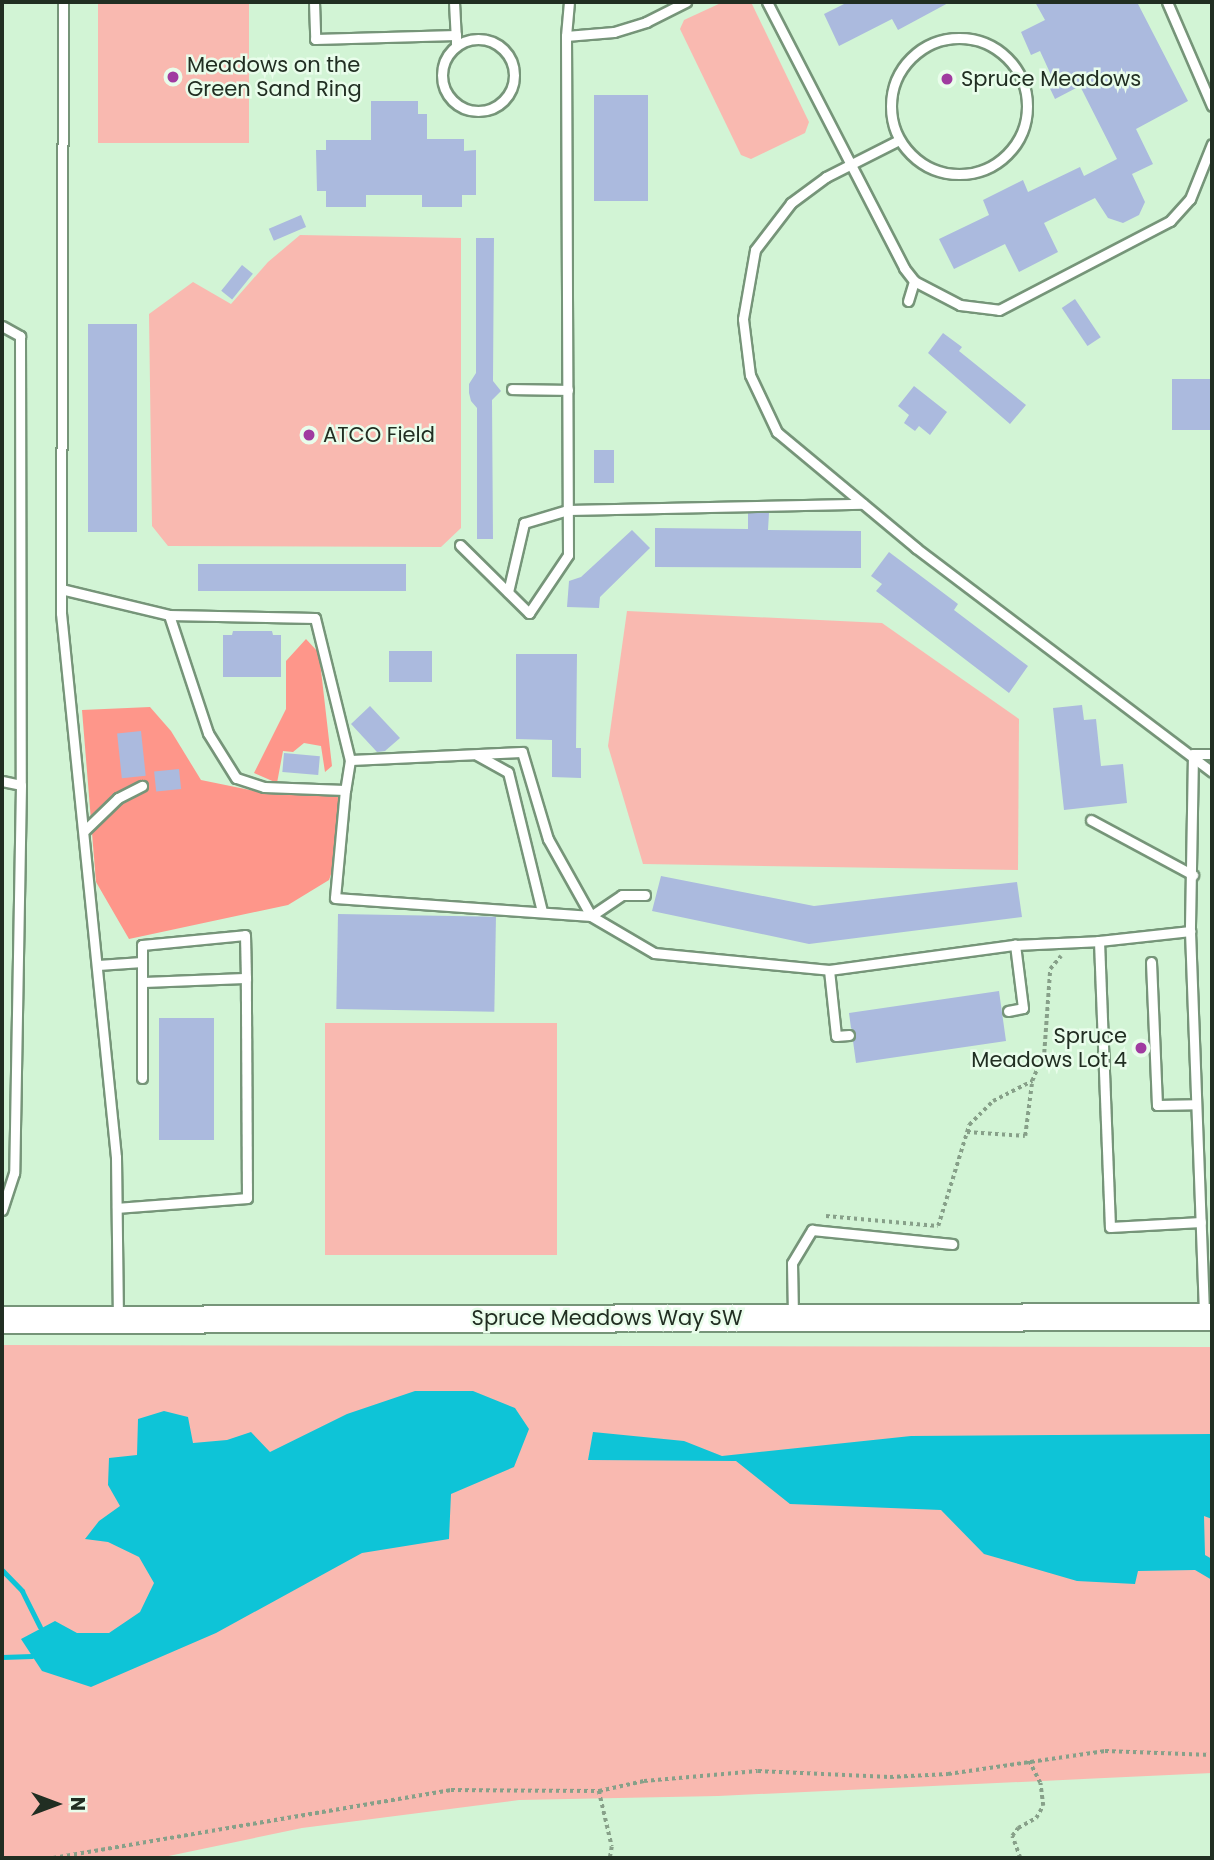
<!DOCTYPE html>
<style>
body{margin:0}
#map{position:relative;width:1214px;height:1860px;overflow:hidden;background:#d2f4d5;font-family:Poppins,sans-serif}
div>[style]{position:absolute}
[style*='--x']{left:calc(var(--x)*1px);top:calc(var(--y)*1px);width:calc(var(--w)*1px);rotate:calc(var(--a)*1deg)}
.green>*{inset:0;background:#f9b9b0;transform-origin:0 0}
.forest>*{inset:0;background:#fe968a}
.water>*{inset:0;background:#0ec4d7}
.stream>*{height:5px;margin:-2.5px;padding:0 2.5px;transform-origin:2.5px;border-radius:2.5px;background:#0ec4d7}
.building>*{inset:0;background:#abbade;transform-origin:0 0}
.path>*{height:3.5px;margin-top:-1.75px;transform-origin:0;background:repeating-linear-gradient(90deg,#87a089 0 3.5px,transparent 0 7px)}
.roads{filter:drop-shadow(2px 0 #769579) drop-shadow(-2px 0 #769579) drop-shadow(0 2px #769579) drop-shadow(0 -2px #769579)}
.lane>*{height:9px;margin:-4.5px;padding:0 4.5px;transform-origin:4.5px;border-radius:4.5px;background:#fff}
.lane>.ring{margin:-4.5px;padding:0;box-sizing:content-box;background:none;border:9px solid #fff;border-radius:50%}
.secondary>*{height:26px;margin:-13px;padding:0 13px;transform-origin:13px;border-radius:13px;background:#fff}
.dots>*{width:19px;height:19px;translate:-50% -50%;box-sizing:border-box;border:4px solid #e9fdeb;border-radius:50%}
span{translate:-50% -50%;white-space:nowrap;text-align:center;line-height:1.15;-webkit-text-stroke:5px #e9fdeb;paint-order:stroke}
.poi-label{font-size:21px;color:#212e22}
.left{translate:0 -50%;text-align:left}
.right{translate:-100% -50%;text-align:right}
.street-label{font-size:21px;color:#212e22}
.frame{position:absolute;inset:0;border:4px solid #212e22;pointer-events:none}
.north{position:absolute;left:21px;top:1769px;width:70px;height:70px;-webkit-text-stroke:5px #e9fdeb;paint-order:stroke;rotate:90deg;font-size:19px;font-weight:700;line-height:28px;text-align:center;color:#212e22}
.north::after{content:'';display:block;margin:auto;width:24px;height:32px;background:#212e22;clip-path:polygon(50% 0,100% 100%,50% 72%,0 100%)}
</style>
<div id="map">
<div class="green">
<div style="left:98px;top:2px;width:151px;height:141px"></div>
<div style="clip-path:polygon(723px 2px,751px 2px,809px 122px,805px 133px,751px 159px,741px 155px,680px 29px,684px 20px)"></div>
<div style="clip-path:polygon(300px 235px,461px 238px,461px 528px,441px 547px,168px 546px,152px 526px,149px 314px,193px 282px,231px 304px,268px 262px)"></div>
<div style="clip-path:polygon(627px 611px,882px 623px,1019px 719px,1018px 870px,643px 864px,608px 746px)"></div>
<div style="left:557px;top:1023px;width:232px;height:232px;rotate:90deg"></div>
<div style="clip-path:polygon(2px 1345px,1212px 1347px,1212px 1773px,718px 1796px,519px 1800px,302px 1828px,159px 1858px,2px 1858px)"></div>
</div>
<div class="forest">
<div style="clip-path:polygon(306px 639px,319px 653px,332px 766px,325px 772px,321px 746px,304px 743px,293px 752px,283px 751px,277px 783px,254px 773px,286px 709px,286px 661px)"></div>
<div style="clip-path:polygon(150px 707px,171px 731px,201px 780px,264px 793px,340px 796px,344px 837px,329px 880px,288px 905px,129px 939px,96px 882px,82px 710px)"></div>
</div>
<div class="water">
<div style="clip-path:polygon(415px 1391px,473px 1391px,515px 1408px,529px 1429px,514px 1467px,451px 1494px,449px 1539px,362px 1553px,216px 1633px,91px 1687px,42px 1671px,21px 1639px,55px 1621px,77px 1633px,109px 1633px,140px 1612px,154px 1583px,139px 1557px,108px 1542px,85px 1539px,99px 1521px,120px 1506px,108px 1485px,109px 1458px,137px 1455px,138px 1419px,164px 1411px,188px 1417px,193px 1443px,227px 1440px,251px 1432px,270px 1452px,347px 1414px)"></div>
<div style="clip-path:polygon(593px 1432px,684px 1441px,722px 1456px,911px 1436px,1212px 1434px,1212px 1519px,1204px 1516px,1205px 1555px,1212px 1559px,1212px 1580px,1195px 1570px,1138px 1571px,1135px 1584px,1077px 1581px,984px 1554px,941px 1510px,790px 1504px,736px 1461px,588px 1460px)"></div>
</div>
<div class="stream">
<div style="--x:2;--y:1570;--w:29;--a:46"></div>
<div style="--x:22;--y:1591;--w:40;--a:63.4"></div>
<div style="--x:2;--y:1657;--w:30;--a:-2"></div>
</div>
<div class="building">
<div style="clip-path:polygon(848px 2px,950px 2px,898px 30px,892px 19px,839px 46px,824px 14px)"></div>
<div style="clip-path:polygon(1035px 2px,1137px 2px,1188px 101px,1136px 129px,1153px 164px,1132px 174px,1145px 202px,1139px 215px,1123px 223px,1108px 218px,1095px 198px,1044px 223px,1058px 252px,1019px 272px,1005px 244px,954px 269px,939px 239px,989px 215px,983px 200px,1023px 180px,1028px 192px,1080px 167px,1084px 176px,1117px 159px,1080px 86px,1055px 99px,1045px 78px,1051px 75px,1040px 51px,1031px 55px,1021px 32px,1045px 20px)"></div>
<div style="left:594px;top:95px;width:54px;height:106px"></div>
<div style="clip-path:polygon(371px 101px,418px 101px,418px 114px,427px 114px,427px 139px,464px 139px,464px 151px,476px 150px,476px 195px,462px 195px,462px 207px,422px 207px,422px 195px,366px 195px,366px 207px,326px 207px,326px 191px,317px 191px,316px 150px,326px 150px,326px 140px,371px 140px)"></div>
<div style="left:301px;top:215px;width:13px;height:35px;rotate:67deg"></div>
<div style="clip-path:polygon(476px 238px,494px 238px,493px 381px,501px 391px,492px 400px,493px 539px,477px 539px,477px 408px,471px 401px,469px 393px,469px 384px,476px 373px)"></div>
<div style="left:242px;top:265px;width:14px;height:33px;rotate:39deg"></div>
<div style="left:1075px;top:299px;width:46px;height:16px;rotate:56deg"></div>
<div style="left:88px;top:324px;width:49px;height:208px"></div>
<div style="clip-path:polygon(943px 333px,962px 347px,959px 351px,1026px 405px,1010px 424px,928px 353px)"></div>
<div style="left:1212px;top:379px;width:51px;height:40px;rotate:90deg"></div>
<div style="clip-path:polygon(914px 386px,947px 412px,930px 435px,919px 426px,915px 431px,904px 423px,909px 415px,898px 406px)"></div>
<div style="left:594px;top:450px;width:20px;height:33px"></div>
<div style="clip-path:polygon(748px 513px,769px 513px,768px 530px,861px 531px,861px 568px,655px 567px,655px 528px,748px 529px)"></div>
<div style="clip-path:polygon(632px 530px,650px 548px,600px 597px,599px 608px,567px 607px,569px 581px,581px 577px)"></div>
<div style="clip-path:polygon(889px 552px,958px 604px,954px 610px,1028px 666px,1009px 693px,876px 591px,882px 584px,871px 576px)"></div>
<div style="left:198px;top:564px;width:208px;height:27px"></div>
<div style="clip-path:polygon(233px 631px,272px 631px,273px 635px,281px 635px,281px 677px,223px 677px,223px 635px,232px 635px)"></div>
<div style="left:389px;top:651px;width:43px;height:31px"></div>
<div style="clip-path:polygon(516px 654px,577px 654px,576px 748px,581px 748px,581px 778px,552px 777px,552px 740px,516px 739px)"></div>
<div style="clip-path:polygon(1082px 705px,1084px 720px,1096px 719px,1101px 766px,1123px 764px,1127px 803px,1064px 810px,1053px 708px)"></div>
<div style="clip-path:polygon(370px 706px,400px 738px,385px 751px,377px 752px,351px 724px)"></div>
<div style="left:141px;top:731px;width:45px;height:24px;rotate:84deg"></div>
<div style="left:284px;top:753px;width:36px;height:19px;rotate:5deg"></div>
<div style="left:179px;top:769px;width:20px;height:25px;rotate:84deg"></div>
<div style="clip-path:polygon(661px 876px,814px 906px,1017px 882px,1022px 917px,809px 944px,652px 911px)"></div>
<div style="left:338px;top:914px;width:158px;height:95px;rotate:1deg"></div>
<div style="clip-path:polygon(999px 991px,1006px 1041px,856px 1063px,853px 1041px,856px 1034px,851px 1028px,849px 1013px)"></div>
<div style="left:159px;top:1018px;width:55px;height:122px"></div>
</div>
<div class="path">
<div style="--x:967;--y:1132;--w:58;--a:3.9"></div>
<div style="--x:1025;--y:1136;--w:55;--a:-82.7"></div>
<div style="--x:826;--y:1216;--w:112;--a:5.1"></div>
<div style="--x:938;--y:1226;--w:106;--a:-72.9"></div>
<div style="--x:969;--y:1125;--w:34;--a:-45"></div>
<div style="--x:993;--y:1101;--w:44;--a:-27.1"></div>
<div style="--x:1032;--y:1081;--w:30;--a:-67"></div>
<div style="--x:1044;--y:1053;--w:84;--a:-85.9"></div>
<div style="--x:1050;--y:969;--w:17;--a:-50"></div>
<div style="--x:599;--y:1791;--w:57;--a:76.9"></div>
<div style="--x:612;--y:1847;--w:11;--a:100"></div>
<div style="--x:53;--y:1858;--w:404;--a:-9.7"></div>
<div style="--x:451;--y:1790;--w:148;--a:0.4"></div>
<div style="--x:599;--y:1791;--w:46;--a:-12.5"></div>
<div style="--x:644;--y:1781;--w:114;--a:-5"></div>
<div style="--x:758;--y:1771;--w:132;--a:2.6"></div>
<div style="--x:890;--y:1777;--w:58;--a:-3"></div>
<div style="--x:948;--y:1774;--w:159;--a:-8.3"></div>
<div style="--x:1105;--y:1751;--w:107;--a:2.1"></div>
<div style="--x:1020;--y:1858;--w:23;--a:-110"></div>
<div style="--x:1012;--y:1836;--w:10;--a:-53"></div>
<div style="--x:1018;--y:1828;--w:21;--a:-29"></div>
<div style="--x:1036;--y:1818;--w:14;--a:-60"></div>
<div style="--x:1043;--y:1806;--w:23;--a:-97"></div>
<div style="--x:1040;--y:1783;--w:25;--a:-117"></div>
</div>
<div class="roads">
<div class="lane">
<div style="--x:63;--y:2;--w:611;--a:90.19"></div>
<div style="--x:61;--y:613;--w:547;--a:84.23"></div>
<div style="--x:116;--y:1157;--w:161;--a:89.3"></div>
<div style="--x:314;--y:2;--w:37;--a:88"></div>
<div style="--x:315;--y:39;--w:141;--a:-1.6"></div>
<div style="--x:456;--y:35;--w:11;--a:90"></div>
<div style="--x:454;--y:2;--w:33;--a:87"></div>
<div style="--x:767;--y:2;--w:299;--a:62.7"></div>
<div style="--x:904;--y:268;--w:16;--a:52"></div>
<div style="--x:914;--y:281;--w:52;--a:27.6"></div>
<div style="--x:960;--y:305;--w:39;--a:7"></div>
<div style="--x:999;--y:310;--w:193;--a:-27.5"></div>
<div style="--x:1170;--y:221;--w:30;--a:-48"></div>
<div style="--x:1190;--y:199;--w:59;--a:-68.2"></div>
<div style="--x:1167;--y:2;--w:113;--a:66.6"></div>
<div style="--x:566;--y:36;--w:48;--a:-4.8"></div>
<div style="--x:614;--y:32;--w:34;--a:-17"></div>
<div style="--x:646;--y:22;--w:45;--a:-26.6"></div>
<div class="ring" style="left:891px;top:38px;width:127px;height:127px"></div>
<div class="ring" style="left:442px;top:39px;width:63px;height:63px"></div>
<div style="--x:899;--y:140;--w:82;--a:153.1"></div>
<div style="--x:826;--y:177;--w:44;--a:143.4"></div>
<div style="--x:791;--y:203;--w:59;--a:127.5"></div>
<div style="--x:755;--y:250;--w:70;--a:99.9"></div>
<div style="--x:743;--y:319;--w:56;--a:82.9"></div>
<div style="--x:750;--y:375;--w:63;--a:64.7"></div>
<div style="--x:777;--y:432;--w:181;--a:39.8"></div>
<div style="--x:916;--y:548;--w:371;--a:37.1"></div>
<div style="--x:908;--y:301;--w:21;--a:-73"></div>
<div style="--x:2;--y:326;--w:21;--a:29"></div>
<div style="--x:20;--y:336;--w:449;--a:89.9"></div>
<div style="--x:21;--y:785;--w:388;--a:91"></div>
<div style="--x:14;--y:1173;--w:39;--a:108"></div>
<div style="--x:512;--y:389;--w:56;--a:1"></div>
<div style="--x:460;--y:545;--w:97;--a:44.6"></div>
<div style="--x:529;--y:613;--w:70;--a:-56.1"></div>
<div style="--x:568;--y:555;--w:519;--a:-90.22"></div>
<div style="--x:566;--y:36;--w:34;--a:-85"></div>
<div style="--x:61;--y:589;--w:111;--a:13.5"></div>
<div style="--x:169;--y:615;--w:146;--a:1.2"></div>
<div style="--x:315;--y:618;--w:146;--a:76.2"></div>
<div style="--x:350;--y:760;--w:30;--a:99"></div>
<div style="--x:345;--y:790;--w:81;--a:-177.9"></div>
<div style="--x:264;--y:787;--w:29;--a:-162"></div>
<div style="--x:236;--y:778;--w:53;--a:-121.9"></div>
<div style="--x:208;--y:733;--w:124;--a:-108.3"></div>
<div style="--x:508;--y:592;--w:71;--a:-76.9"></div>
<div style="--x:524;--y:523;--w:46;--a:-16.5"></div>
<div style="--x:568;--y:510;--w:295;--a:-1.2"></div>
<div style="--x:1193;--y:754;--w:177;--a:91"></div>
<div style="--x:1190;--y:931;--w:384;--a:87.9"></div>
<div style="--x:1193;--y:754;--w:19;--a:0"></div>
<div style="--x:477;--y:755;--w:35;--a:29"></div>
<div style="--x:508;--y:772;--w:144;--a:76.3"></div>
<div style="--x:350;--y:760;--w:172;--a:-2.7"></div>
<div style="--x:522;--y:752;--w:91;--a:73.4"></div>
<div style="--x:548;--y:839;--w:88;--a:60.8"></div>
<div style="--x:591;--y:916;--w:73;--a:30.4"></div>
<div style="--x:654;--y:953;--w:176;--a:5.5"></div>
<div style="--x:829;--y:970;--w:188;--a:-7.7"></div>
<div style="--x:1015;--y:945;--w:84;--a:-2.7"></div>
<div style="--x:1099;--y:941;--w:92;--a:-6.3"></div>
<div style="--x:2;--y:781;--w:19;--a:12"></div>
<div style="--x:345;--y:790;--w:108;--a:95.3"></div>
<div style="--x:335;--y:898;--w:257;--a:4"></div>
<div style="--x:591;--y:916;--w:37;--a:-34"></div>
<div style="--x:622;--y:895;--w:23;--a:0"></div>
<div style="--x:1091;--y:820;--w:116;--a:28.3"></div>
<div style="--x:85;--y:830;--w:46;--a:-44.1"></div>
<div style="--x:118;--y:798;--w:27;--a:-27"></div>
<div style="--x:1099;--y:941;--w:286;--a:87.8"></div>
<div style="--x:1110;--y:1227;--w:91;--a:-3.1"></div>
<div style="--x:1151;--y:962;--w:143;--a:87.6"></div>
<div style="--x:1157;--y:1105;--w:39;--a:-1"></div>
<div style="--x:98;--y:965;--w:44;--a:-3.9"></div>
<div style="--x:829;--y:970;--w:66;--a:83.9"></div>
<div style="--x:836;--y:1036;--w:13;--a:-4"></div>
<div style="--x:1008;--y:1011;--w:15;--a:-11"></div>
<div style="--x:1023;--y:1008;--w:64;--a:-97.2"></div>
<div style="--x:142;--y:1078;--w:133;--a:-90"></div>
<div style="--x:142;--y:945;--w:103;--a:-5.5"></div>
<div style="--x:245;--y:935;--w:43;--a:88.7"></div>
<div style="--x:117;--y:1208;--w:130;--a:-4.4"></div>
<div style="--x:247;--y:1198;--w:220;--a:-90.3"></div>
<div style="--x:246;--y:978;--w:104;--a:177.8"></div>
<div style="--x:793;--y:1315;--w:52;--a:-91.1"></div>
<div style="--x:792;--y:1263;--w:39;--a:-59"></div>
<div style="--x:812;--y:1230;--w:141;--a:5.7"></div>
</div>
<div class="secondary">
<div style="--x:2;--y:1320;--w:1210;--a:-0.14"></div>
</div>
</div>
<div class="dots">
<div style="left:173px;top:77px;background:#a03ba0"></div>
<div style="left:947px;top:79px;background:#a03ba0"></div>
<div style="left:309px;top:435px;background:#a03ba0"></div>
<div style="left:1141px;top:1048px;background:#a03ba0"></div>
</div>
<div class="poi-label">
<span class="left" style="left:187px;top:77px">Meadows on the<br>Green Sand Ring</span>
<span class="left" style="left:961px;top:79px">Spruce Meadows</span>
<span class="left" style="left:323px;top:435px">ATCO Field</span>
<span class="right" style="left:1127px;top:1048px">Spruce<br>Meadows Lot 4</span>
</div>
<div class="street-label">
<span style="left:607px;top:1318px">Spruce Meadows Way SW</span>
</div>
<div class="frame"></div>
<div class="north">N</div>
</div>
